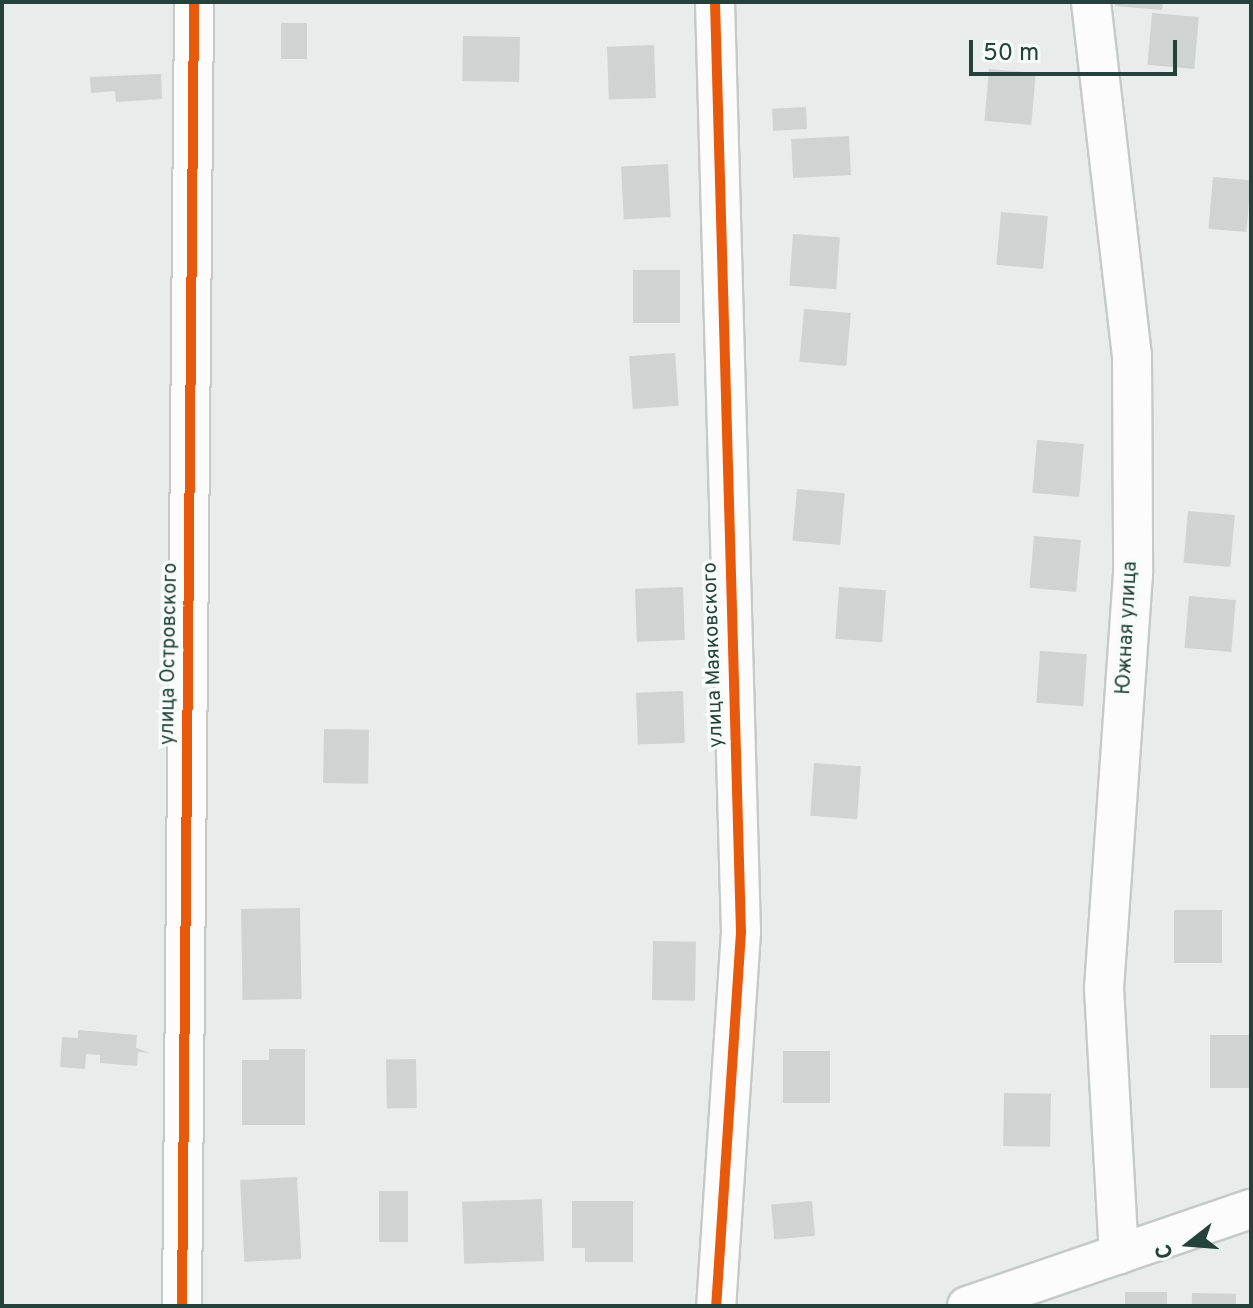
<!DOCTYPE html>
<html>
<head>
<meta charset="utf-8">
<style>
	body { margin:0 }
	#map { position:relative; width:1253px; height:1308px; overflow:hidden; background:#e8edeb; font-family:Overpass,sans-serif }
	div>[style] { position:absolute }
	.building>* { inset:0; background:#cfd4d2; transform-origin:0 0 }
	.roads { filter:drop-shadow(2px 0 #c5cac8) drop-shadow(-2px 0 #c5cac8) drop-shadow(0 2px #c5cac8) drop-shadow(0 -2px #c5cac8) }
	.minor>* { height:38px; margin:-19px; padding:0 19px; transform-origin:19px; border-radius:19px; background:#fcfcfc }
	.cycleway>* { height:10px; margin:-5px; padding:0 5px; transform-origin:5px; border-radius:5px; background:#e8590c }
	span { translate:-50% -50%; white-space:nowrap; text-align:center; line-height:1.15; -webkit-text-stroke:7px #f7fbf9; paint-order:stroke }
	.street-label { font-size:20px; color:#24423a }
	.frame { position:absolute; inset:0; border:4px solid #24423a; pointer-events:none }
	.north { position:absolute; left:1149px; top:1204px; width:80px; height:80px; -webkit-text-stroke:6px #f7fbf9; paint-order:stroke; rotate:253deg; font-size:22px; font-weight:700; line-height:32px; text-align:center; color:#24423a }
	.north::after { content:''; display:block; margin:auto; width:28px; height:36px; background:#24423a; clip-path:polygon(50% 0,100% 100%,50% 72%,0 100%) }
	.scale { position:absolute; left:969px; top:40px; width:208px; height:36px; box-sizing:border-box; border:4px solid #24423a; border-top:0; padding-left:10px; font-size:24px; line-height:28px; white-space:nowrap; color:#24423a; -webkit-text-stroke:6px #f7fbf9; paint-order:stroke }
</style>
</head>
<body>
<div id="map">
	<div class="building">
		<i style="clip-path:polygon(1115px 2px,1163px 2px,1162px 10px,1115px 6px)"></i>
		<i style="left:1152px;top:13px;width:47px;height:52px;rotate:5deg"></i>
		<i style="left:281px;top:23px;width:26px;height:36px"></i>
		<i style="left:463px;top:36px;width:57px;height:45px;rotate:1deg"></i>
		<i style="left:654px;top:45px;width:53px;height:47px;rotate:88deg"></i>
		<i style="left:989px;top:69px;width:47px;height:52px;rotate:5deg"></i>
		<i style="clip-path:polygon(161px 74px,162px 99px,116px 102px,115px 91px,91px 93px,90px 77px)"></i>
		<i style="left:806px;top:107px;width:22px;height:34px;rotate:87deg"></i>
		<i style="left:849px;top:136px;width:39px;height:58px;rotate:87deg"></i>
		<i style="left:668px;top:164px;width:53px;height:47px;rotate:87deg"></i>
		<i style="left:1213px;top:177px;width:38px;height:52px;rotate:5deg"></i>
		<i style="left:1001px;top:212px;width:47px;height:53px;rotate:5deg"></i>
		<i style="left:793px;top:234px;width:47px;height:52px;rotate:4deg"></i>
		<i style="left:633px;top:270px;width:47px;height:53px"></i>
		<i style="left:804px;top:309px;width:47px;height:53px;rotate:5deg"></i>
		<i style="left:675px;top:353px;width:53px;height:46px;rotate:86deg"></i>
		<i style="left:1037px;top:440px;width:47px;height:53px;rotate:5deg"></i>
		<i style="left:797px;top:489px;width:48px;height:52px;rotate:5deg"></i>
		<i style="left:1188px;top:511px;width:47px;height:52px;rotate:5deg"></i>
		<i style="left:1034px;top:536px;width:47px;height:52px;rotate:5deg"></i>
		<i style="left:683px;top:587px;width:53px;height:48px;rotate:88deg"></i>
		<i style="left:839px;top:587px;width:47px;height:52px;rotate:4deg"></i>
		<i style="left:1189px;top:596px;width:47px;height:52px;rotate:5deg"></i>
		<i style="left:1040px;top:651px;width:47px;height:52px;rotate:4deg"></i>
		<i style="left:683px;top:691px;width:52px;height:47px;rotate:88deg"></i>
		<i style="left:324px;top:729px;width:45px;height:54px;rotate:1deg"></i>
		<i style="left:814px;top:763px;width:47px;height:53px;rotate:4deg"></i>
		<i style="left:300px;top:908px;width:91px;height:59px;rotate:89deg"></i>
		<i style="left:1174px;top:910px;width:48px;height:53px"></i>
		<i style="left:653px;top:941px;width:43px;height:59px;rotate:1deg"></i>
		<i style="clip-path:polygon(78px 1030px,137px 1035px,136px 1048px,150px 1053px,138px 1052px,137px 1066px,100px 1063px,100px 1055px,86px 1054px,85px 1069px,60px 1067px,62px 1037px,78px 1038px)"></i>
		<i style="left:1251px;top:1035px;width:53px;height:41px;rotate:90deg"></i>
		<i style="clip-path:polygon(269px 1049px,305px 1049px,305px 1125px,242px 1125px,242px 1060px,269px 1060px)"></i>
		<i style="left:783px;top:1051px;width:47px;height:52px"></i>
		<i style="left:416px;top:1059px;width:49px;height:30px;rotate:89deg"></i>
		<i style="left:1004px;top:1093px;width:47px;height:53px;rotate:1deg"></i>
		<i style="left:297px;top:1177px;width:82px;height:57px;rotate:87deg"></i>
		<i style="left:408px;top:1191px;width:51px;height:29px;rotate:90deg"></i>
		<i style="left:542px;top:1199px;width:62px;height:80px;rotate:88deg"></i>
		<i style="clip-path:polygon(572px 1201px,633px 1201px,633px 1262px,585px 1262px,585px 1248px,572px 1248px)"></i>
		<i style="left:812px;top:1201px;width:35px;height:41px;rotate:85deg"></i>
		<i style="left:1125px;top:1292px;width:42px;height:14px"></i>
		<i style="left:1192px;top:1293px;width:44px;height:13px;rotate:1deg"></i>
	</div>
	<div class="roads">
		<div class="minor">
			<i style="left:715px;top:2px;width:930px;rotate:88.4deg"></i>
			<i style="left:741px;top:932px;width:375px;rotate:93.8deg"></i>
			<i style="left:1091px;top:2px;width:355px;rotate:83.4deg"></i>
			<i style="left:1132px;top:355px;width:219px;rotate:89.7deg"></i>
			<i style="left:1133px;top:574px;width:415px;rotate:94deg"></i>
			<i style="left:1104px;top:988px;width:267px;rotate:86.8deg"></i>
			<i style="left:182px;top:1306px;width:1304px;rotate:-89.47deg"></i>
			<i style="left:967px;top:1306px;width:300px;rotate:-18.9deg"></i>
		</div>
	</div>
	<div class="cycleway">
		<i style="left:715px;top:2px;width:930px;rotate:88.4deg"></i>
		<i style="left:741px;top:932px;width:375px;rotate:93.8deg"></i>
		<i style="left:182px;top:1306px;width:1304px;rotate:-89.47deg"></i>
	</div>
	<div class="street-label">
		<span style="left:1128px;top:628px;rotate:-87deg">Южная улица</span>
		<span style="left:170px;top:654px;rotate:-89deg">улица Островского</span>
		<span style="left:714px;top:655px;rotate:-92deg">улица Маяковского</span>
	</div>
	<div class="frame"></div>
	<div class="north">С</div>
	<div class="scale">50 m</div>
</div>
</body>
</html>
